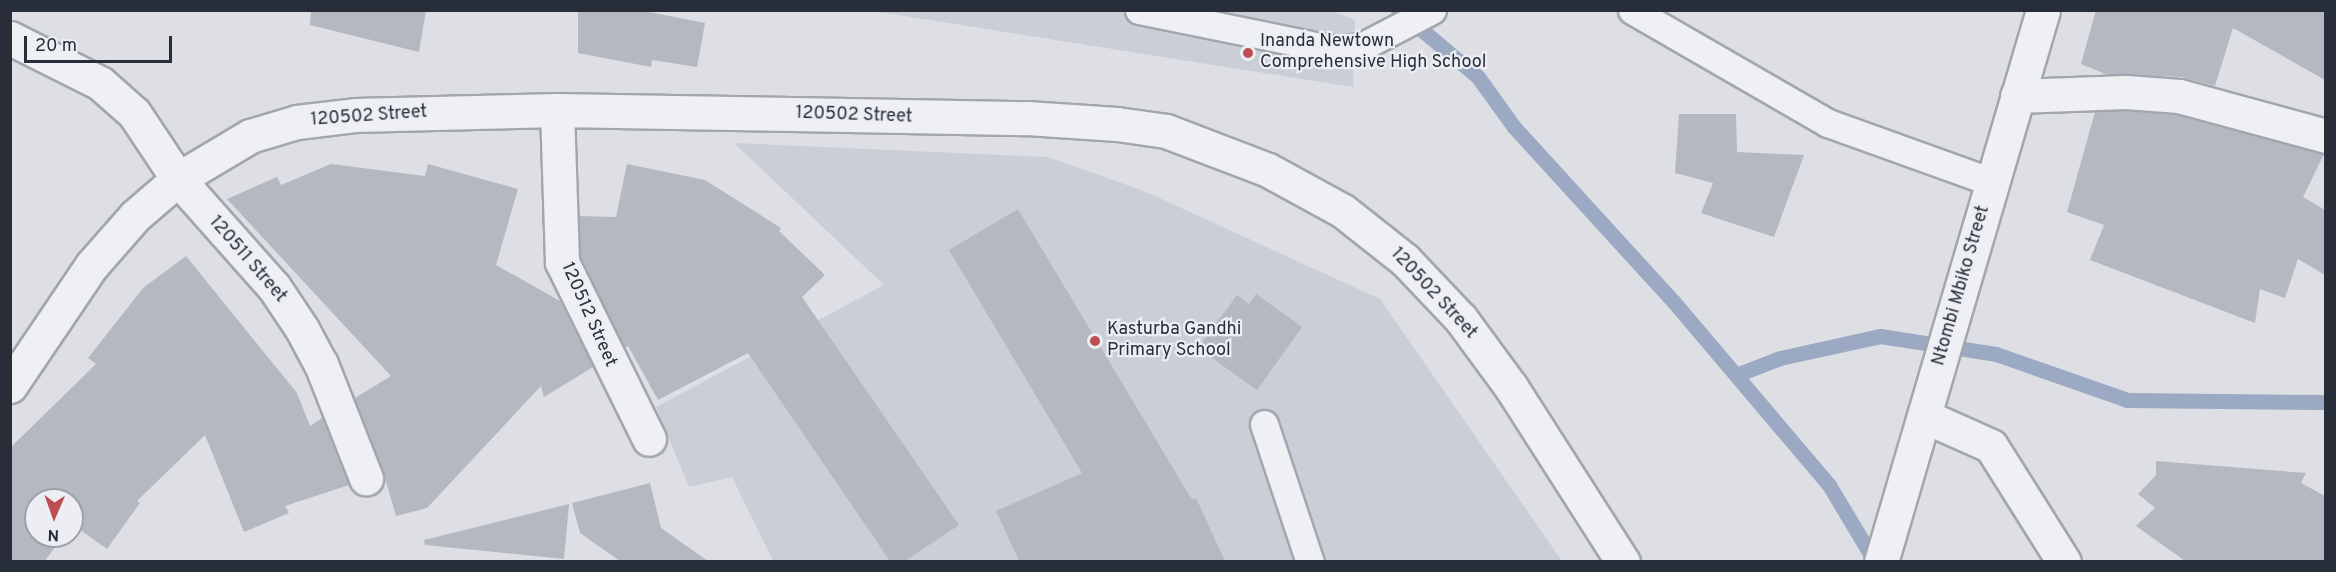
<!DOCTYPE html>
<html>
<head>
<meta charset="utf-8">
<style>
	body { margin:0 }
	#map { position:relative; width:2336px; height:572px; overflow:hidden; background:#dddfe5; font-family:Overpass,sans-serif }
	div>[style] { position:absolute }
	.built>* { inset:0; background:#cbced6 }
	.stream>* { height:15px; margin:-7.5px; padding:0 7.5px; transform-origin:7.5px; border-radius:7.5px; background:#9baac2 }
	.building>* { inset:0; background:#b5b8c1 }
	.roads { filter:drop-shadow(2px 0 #a3a6ae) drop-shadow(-2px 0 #a3a6ae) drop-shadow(0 2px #a3a6ae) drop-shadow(0 -2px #a3a6ae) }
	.service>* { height:27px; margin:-13.5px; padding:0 13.5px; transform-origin:13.5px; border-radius:13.5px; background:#eff0f4 }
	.minor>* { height:33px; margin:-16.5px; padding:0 16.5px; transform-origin:16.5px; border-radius:16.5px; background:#eff0f4 }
	.dots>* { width:16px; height:16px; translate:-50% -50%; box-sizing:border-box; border:3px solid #eceef3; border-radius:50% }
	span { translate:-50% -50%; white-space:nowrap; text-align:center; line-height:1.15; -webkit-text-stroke:4.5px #eceef3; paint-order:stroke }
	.poi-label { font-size:18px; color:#282d3a }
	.left { translate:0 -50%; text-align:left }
	.street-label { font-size:18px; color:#282d3a }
	.frame { position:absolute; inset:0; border:12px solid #282d3a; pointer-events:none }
	.north { position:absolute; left:24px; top:488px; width:60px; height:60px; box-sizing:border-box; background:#eceef3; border:2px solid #9ea1a9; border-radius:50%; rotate:182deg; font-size:16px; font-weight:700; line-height:24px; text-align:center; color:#282d3a }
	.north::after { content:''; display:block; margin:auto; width:21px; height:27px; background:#bf4d54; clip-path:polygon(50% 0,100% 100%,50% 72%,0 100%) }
	.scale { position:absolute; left:24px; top:36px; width:148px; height:27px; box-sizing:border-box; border:3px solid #282d3a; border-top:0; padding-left:8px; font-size:18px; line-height:21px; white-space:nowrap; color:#282d3a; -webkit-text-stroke:4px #eceef3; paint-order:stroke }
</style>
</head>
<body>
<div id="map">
	<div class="built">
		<i style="clip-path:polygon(873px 11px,1332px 11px,1355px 20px,1353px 87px)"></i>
		<i style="clip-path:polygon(734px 143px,1048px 157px,1144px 191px,1380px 299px,1562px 561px,773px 561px,732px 477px,689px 487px,656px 407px,884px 285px)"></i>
	</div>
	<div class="stream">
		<i style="left:1398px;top:10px;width:104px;rotate:39.9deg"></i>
		<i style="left:1478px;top:77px;width:62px;rotate:54.2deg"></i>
		<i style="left:1514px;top:127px;width:236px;rotate:47.6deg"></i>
		<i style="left:1673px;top:301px;width:241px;rotate:49.7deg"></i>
		<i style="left:1829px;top:485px;width:90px;rotate:59.1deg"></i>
		<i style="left:1736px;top:375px;width:47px;rotate:-21.1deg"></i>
		<i style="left:1780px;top:358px;width:102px;rotate:-12.4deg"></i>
		<i style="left:1880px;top:336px;width:117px;rotate:8.8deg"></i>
		<i style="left:1996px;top:354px;width:139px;rotate:19.3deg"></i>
		<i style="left:2127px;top:400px;width:199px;rotate:0.6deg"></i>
	</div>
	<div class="building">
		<i style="clip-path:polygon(311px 10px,426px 10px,419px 52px,310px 25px)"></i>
		<i style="clip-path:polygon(578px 10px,639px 10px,705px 23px,697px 67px,652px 60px,651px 67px,578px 53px)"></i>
		<i style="clip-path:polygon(2096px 10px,2325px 10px,2325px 80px,2233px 28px,2215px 86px,2181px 77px,2105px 74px,2081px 64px)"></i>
		<i style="clip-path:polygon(2126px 111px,2176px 115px,2324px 154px,2303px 197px,2325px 210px,2325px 275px,2298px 259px,2285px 298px,2260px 289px,2255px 323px,2090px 260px,2104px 225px,2067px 212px,2095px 112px)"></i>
		<i style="clip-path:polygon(1679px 114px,1736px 114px,1737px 152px,1804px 155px,1774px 237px,1701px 213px,1713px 183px,1675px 173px)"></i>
		<i style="clip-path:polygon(331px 164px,425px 176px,428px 164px,518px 189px,496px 265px,560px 301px,593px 367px,544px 397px,541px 386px,427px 508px,396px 516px,383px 471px,355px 398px,391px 376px,227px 199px,277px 177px,281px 185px)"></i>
		<i style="clip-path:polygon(627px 164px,705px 180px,781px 228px,779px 231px,825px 275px,802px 297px,959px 525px,905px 561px,890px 561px,748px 353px,658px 400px,628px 346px,625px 348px,581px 257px,579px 216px,616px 217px)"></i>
		<i style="clip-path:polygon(1018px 209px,1192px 500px,1196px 498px,1225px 561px,1019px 561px,996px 511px,1082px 473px,949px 250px)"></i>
		<i style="clip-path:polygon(186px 256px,297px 393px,310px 426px,322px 418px,349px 485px,285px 506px,289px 513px,244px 532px,205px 435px,137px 501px,140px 503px,107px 549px,72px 524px,72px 500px,36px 500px,36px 536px,63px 536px,45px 561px,10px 561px,10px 448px,96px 364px,88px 358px,143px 288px)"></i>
		<i style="clip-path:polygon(1256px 294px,1302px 327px,1257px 390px,1198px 348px,1237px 295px,1249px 304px)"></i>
		<i style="clip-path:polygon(2156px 461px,2306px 473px,2301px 483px,2325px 496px,2325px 561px,2185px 561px,2136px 526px,2155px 508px,2138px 494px,2156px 475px)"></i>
		<i style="clip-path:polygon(650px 483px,661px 528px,708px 561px,620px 561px,580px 533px,572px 503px)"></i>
		<i style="clip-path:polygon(569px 504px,564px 559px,425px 545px,424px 540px)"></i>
	</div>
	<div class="roads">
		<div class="service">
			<i style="left:1139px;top:10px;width:200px;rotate:11.5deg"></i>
			<i style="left:1335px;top:50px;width:26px;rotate:-7deg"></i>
			<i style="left:1361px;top:47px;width:80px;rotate:-27.5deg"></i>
			<i style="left:1632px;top:10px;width:226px;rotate:30deg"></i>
			<i style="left:1828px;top:123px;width:174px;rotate:19.8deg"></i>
			<i style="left:1264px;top:424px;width:145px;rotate:71.6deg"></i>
		</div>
		<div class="minor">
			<i style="left:10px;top:38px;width:101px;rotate:26.6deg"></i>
			<i style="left:100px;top:83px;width:45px;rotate:41.4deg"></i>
			<i style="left:134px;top:113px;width:79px;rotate:56.3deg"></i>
			<i style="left:178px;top:179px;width:144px;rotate:48.4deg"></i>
			<i style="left:274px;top:287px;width:50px;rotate:56.3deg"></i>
			<i style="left:302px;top:329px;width:40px;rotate:62deg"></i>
			<i style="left:321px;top:364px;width:123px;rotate:68.5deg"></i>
			<i style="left:2017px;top:96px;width:109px;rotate:-2.1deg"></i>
			<i style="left:2126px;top:92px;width:53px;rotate:4.3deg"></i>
			<i style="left:2179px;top:96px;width:152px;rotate:15.2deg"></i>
			<i style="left:557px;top:110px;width:152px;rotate:88.1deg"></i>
			<i style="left:562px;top:262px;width:197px;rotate:63.8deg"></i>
			<i style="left:10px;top:386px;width:146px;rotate:-55.9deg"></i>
			<i style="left:92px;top:265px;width:65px;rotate:-48.7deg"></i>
			<i style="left:135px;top:216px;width:57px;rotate:-40.7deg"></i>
			<i style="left:178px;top:179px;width:84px;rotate:-30.8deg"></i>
			<i style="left:250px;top:136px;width:49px;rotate:-16.6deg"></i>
			<i style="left:297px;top:122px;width:58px;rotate:-6.9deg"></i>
			<i style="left:355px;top:115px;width:202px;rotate:-1.4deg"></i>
			<i style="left:557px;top:110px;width:470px;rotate:1deg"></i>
			<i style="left:1027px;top:118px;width:90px;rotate:3.8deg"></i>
			<i style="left:1117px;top:124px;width:49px;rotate:8.1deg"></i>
			<i style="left:1166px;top:131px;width:109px;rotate:20.9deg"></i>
			<i style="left:1268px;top:170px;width:85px;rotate:28.7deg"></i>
			<i style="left:1343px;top:211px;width:79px;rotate:38.3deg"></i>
			<i style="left:1405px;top:260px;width:81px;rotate:46.5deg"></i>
			<i style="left:1461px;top:319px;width:84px;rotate:53.7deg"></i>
			<i style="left:1511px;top:387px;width:208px;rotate:57.4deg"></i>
			<i style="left:1924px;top:416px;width:73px;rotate:24.1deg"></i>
			<i style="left:1991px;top:446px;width:137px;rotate:57.8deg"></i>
			<i style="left:1881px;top:562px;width:575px;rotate:-73.64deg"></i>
		</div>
	</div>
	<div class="dots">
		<i style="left:1248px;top:53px;background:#bf4d54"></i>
		<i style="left:1095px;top:341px;background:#bf4d54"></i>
	</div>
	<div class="poi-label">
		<span class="left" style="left:1260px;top:53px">Inanda Newtown<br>Comprehensive High School</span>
		<span class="left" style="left:1107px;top:341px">Kasturba Gandhi<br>Primary School</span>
	</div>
	<div class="street-label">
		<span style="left:854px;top:116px;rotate:2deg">120502 Street</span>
		<span style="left:369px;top:117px;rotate:-4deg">120502 Street</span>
		<span style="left:247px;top:260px;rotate:49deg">120511 Street</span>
		<span style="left:1962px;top:286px;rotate:-74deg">Ntombi Mbiko Street</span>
		<span style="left:1433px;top:294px;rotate:47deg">120502 Street</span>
		<span style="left:588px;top:315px;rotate:66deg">120512 Street</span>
	</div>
	<div class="frame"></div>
	<div class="north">N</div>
	<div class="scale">20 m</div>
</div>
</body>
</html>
